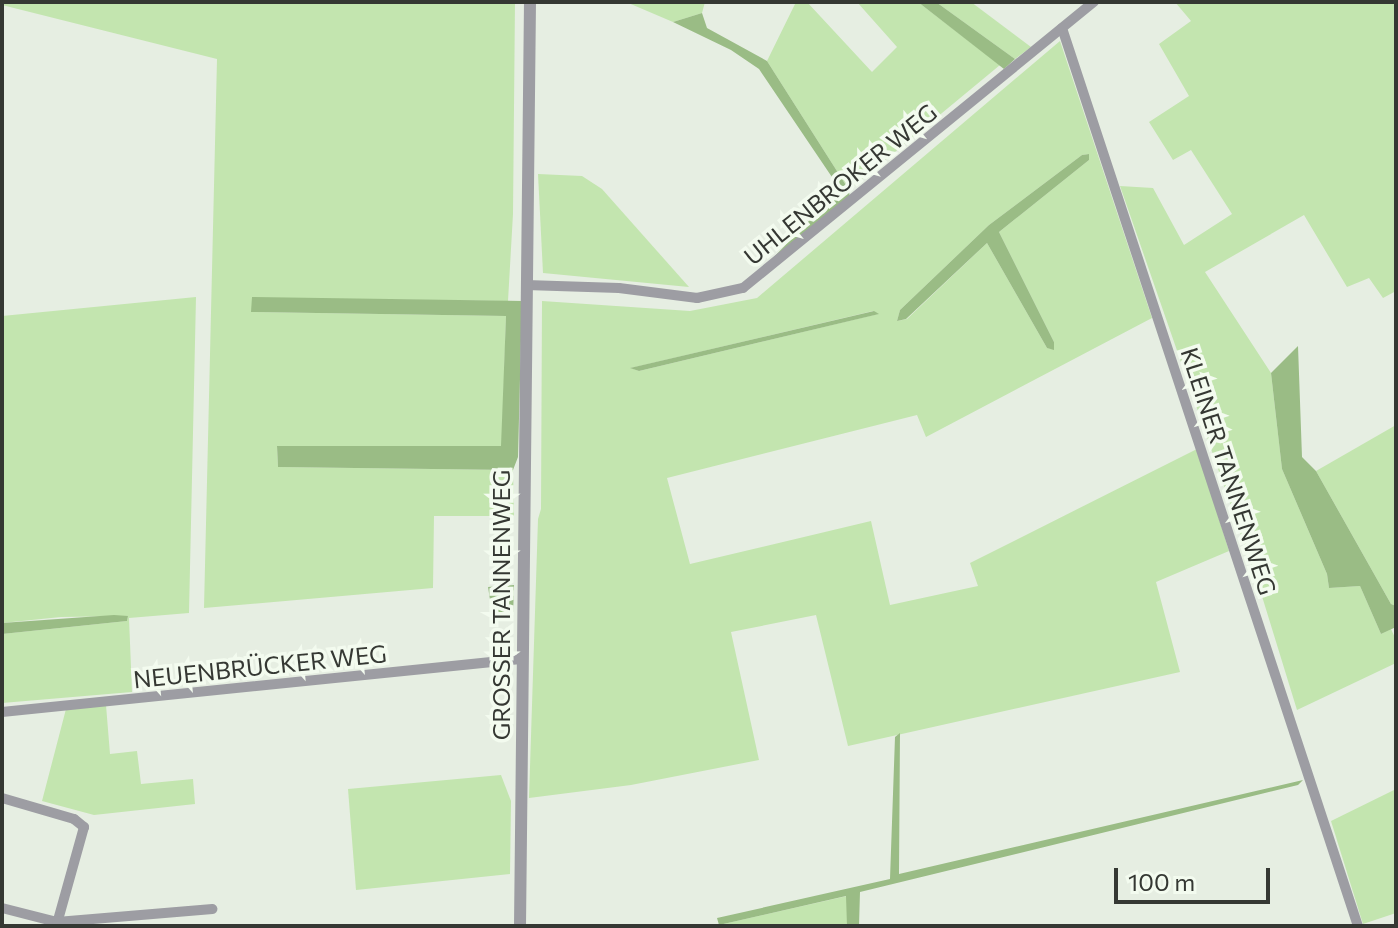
<!DOCTYPE html>
<html>
<head>
<meta charset="utf-8">
<style>
	body { margin:0 }
	#map { position:relative; width:1398px; height:928px; overflow:hidden; background:#e6eee2; font-family:Commissioner,sans-serif }
	div>[style] { position:absolute }
	.green>* { inset:0; background:#c3e5af }
	.forest>* { inset:0; background:#9abc85 }
	.minor>* { height:10px; margin:-5px; padding:0 5px; transform-origin:5px; border-radius:5px; background:#9d9da3 }
	.tertiary>* { height:12px; margin:-6px; padding:0 6px; transform-origin:6px; border-radius:6px; background:#9d9da3 }
	span { translate:-50% -50%; white-space:nowrap; text-align:center; line-height:1.15; -webkit-text-stroke:7px #f3fbef; paint-order:stroke }
	.street-label { font-size:24px; color:#353833 }
	.frame { position:absolute; inset:0; border:4px solid #353833; pointer-events:none }
	.scale { position:absolute; left:1114px; top:868px; width:156px; height:36px; box-sizing:border-box; border:4px solid #353833; border-top:0; padding-left:10px; font-size:24px; line-height:28px; white-space:nowrap; color:#353833; -webkit-text-stroke:6px #f3fbef; paint-order:stroke }
</style>
</head>
<body>
<div id="map">
	<div class="green">
		<i style="clip-path:polygon(2px 2px,515px 2px,513px 214px,508px 301px,252px 298px,252px 312px,506px 316px,502px 446px,277px 447px,278px 467px,513px 470px,514px 516px,434px 516px,433px 588px,204px 608px,217px 59px,2px 5px)"></i>
		<i style="clip-path:polygon(626px 2px,705px 2px,702px 13px,673px 22px)"></i>
		<i style="clip-path:polygon(796px 2px,807px 2px,872px 72px,897px 47px,857px 2px,918px 2px,1000px 65px,849px 190px,767px 61px)"></i>
		<i style="clip-path:polygon(936px 2px,971px 2px,1031px 47px,1015px 59px)"></i>
		<i style="clip-path:polygon(1175px 2px,1396px 2px,1396px 291px,1383px 298px,1369px 278px,1347px 287px,1304px 215px,1205px 272px,1271px 373px,1282px 469px,1327px 574px,1329px 588px,1360px 586px,1381px 634px,1391px 629px,1396px 640px,1396px 663px,1297px 710px,1261px 593px,1120px 186px,1153px 188px,1184px 245px,1232px 214px,1191px 150px,1173px 160px,1149px 122px,1189px 96px,1159px 44px,1191px 21px)"></i>
		<i style="clip-path:polygon(evenodd,1060px 41px,1152px 318px,926px 437px,917px 415px,667px 478px,690px 564px,871px 521px,890px 605px,978px 586px,970px 563px,1197px 449px,1229px 551px,1156px 582px,1180px 672px,848px 746px,816px 615px,731px 632px,759px 760px,631px 785px,529px 798px,538px 519px,541px 509px,542px 301px,690px 311px,757px 298px,1060px 41px,1089px 154px,1089px 160px,999px 232px,1054px 342px,1054px 349px,1047px 348px,987px 243px,907px 319px,897px 321px,900px 310px,989px 225px,1082px 155px,1089px 154px,1060px 41px,873px 311px,878px 314px,639px 371px,631px 368px,873px 311px)"></i>
		<i style="clip-path:polygon(538px 174px,582px 176px,602px 189px,689px 287px,543px 273px)"></i>
		<i style="clip-path:polygon(196px 297px,189px 613px,129px 618px,132px 692px,2px 703px,2px 634px,127px 621px,128px 616px,61px 617px,2px 623px,2px 316px)"></i>
		<i style="clip-path:polygon(1396px 425px,1396px 606px,1391px 604px,1316px 471px)"></i>
		<i style="clip-path:polygon(106px 705px,110px 754px,137px 751px,141px 784px,193px 779px,195px 804px,94px 815px,42px 801px,66px 709px)"></i>
		<i style="clip-path:polygon(501px 775px,511px 801px,510px 874px,356px 890px,348px 789px)"></i>
		<i style="clip-path:polygon(1396px 789px,1396px 913px,1363px 924px,1331px 821px)"></i>
		<i style="clip-path:polygon(847px 896px,847px 926px,720px 926px,719px 925px)"></i>
	</div>
	<div class="forest">
		<i style="clip-path:polygon(918px 2px,936px 2px,1015px 59px,1004px 69px)"></i>
		<i style="clip-path:polygon(702px 13px,707px 28px,767px 61px,849px 190px,850px 201px,771px 260px,840px 189px,759px 69px,731px 50px,673px 22px)"></i>
		<i style="clip-path:polygon(1089px 154px,1089px 160px,999px 232px,1054px 342px,1054px 350px,1047px 348px,987px 243px,906px 319px,897px 321px,900px 310px,989px 225px,1082px 155px)"></i>
		<i style="clip-path:polygon(252px 297px,522px 301px,518px 457px,513px 470px,278px 467px,277px 446px,501px 446px,506px 316px,251px 312px)"></i>
		<i style="clip-path:polygon(874px 311px,879px 314px,639px 371px,630px 368px)"></i>
		<i style="clip-path:polygon(1298px 346px,1302px 457px,1316px 471px,1391px 604px,1396px 606px,1396px 627px,1381px 634px,1360px 586px,1329px 588px,1327px 574px,1282px 469px,1271px 373px)"></i>
		<i style="clip-path:polygon(514px 585px,513px 618px,493px 619px,488px 587px)"></i>
		<i style="clip-path:polygon(114px 615px,128px 616px,127px 621px,2px 634px,2px 623px)"></i>
		<i style="clip-path:polygon(900px 733px,899px 874px,1303px 780px,1298px 785px,860px 892px,859px 926px,847px 926px,846px 896px,719px 925px,717px 918px,890px 879px,895px 737px)"></i>
	</div>
	<div class="minor">
		<i style="left:1062px;top:28px;width:946px;rotate:71.76deg"></i>
		<i style="left:526px;top:285px;width:93px;rotate:1.8deg"></i>
		<i style="left:619px;top:288px;width:79px;rotate:7.3deg"></i>
		<i style="left:697px;top:298px;width:47px;rotate:-12.3deg"></i>
		<i style="left:743px;top:288px;width:453px;rotate:-39.2deg"></i>
		<i style="left:2px;top:712px;width:522px;rotate:-5.83deg"></i>
		<i style="left:2px;top:798px;width:75px;rotate:16.3deg"></i>
		<i style="left:74px;top:819px;width:13px;rotate:39deg"></i>
		<i style="left:84px;top:827px;width:101px;rotate:105.6deg"></i>
		<i style="left:2px;top:908px;width:57px;rotate:14.3deg"></i>
		<i style="left:57px;top:922px;width:156px;rotate:-4.8deg"></i>
	</div>
	<div class="tertiary">
		<i style="left:520px;top:926px;width:924px;rotate:-89.38deg"></i>
	</div>
	<div class="street-label">
		<span style="left:840px;top:184px;rotate:-39deg">UHLENBROKER WEG</span>
		<span style="left:1229px;top:471px;rotate:72deg">KLEINER TANNENWEG</span>
		<span style="left:501px;top:605px;rotate:-90deg">GROSSER TANNENWEG</span>
		<span style="left:260px;top:666px;rotate:-6deg">NEUENBRÜCKER WEG</span>
	</div>
	<div class="frame"></div>
	<div class="scale">100 m</div>
</div>
</body>
</html>
